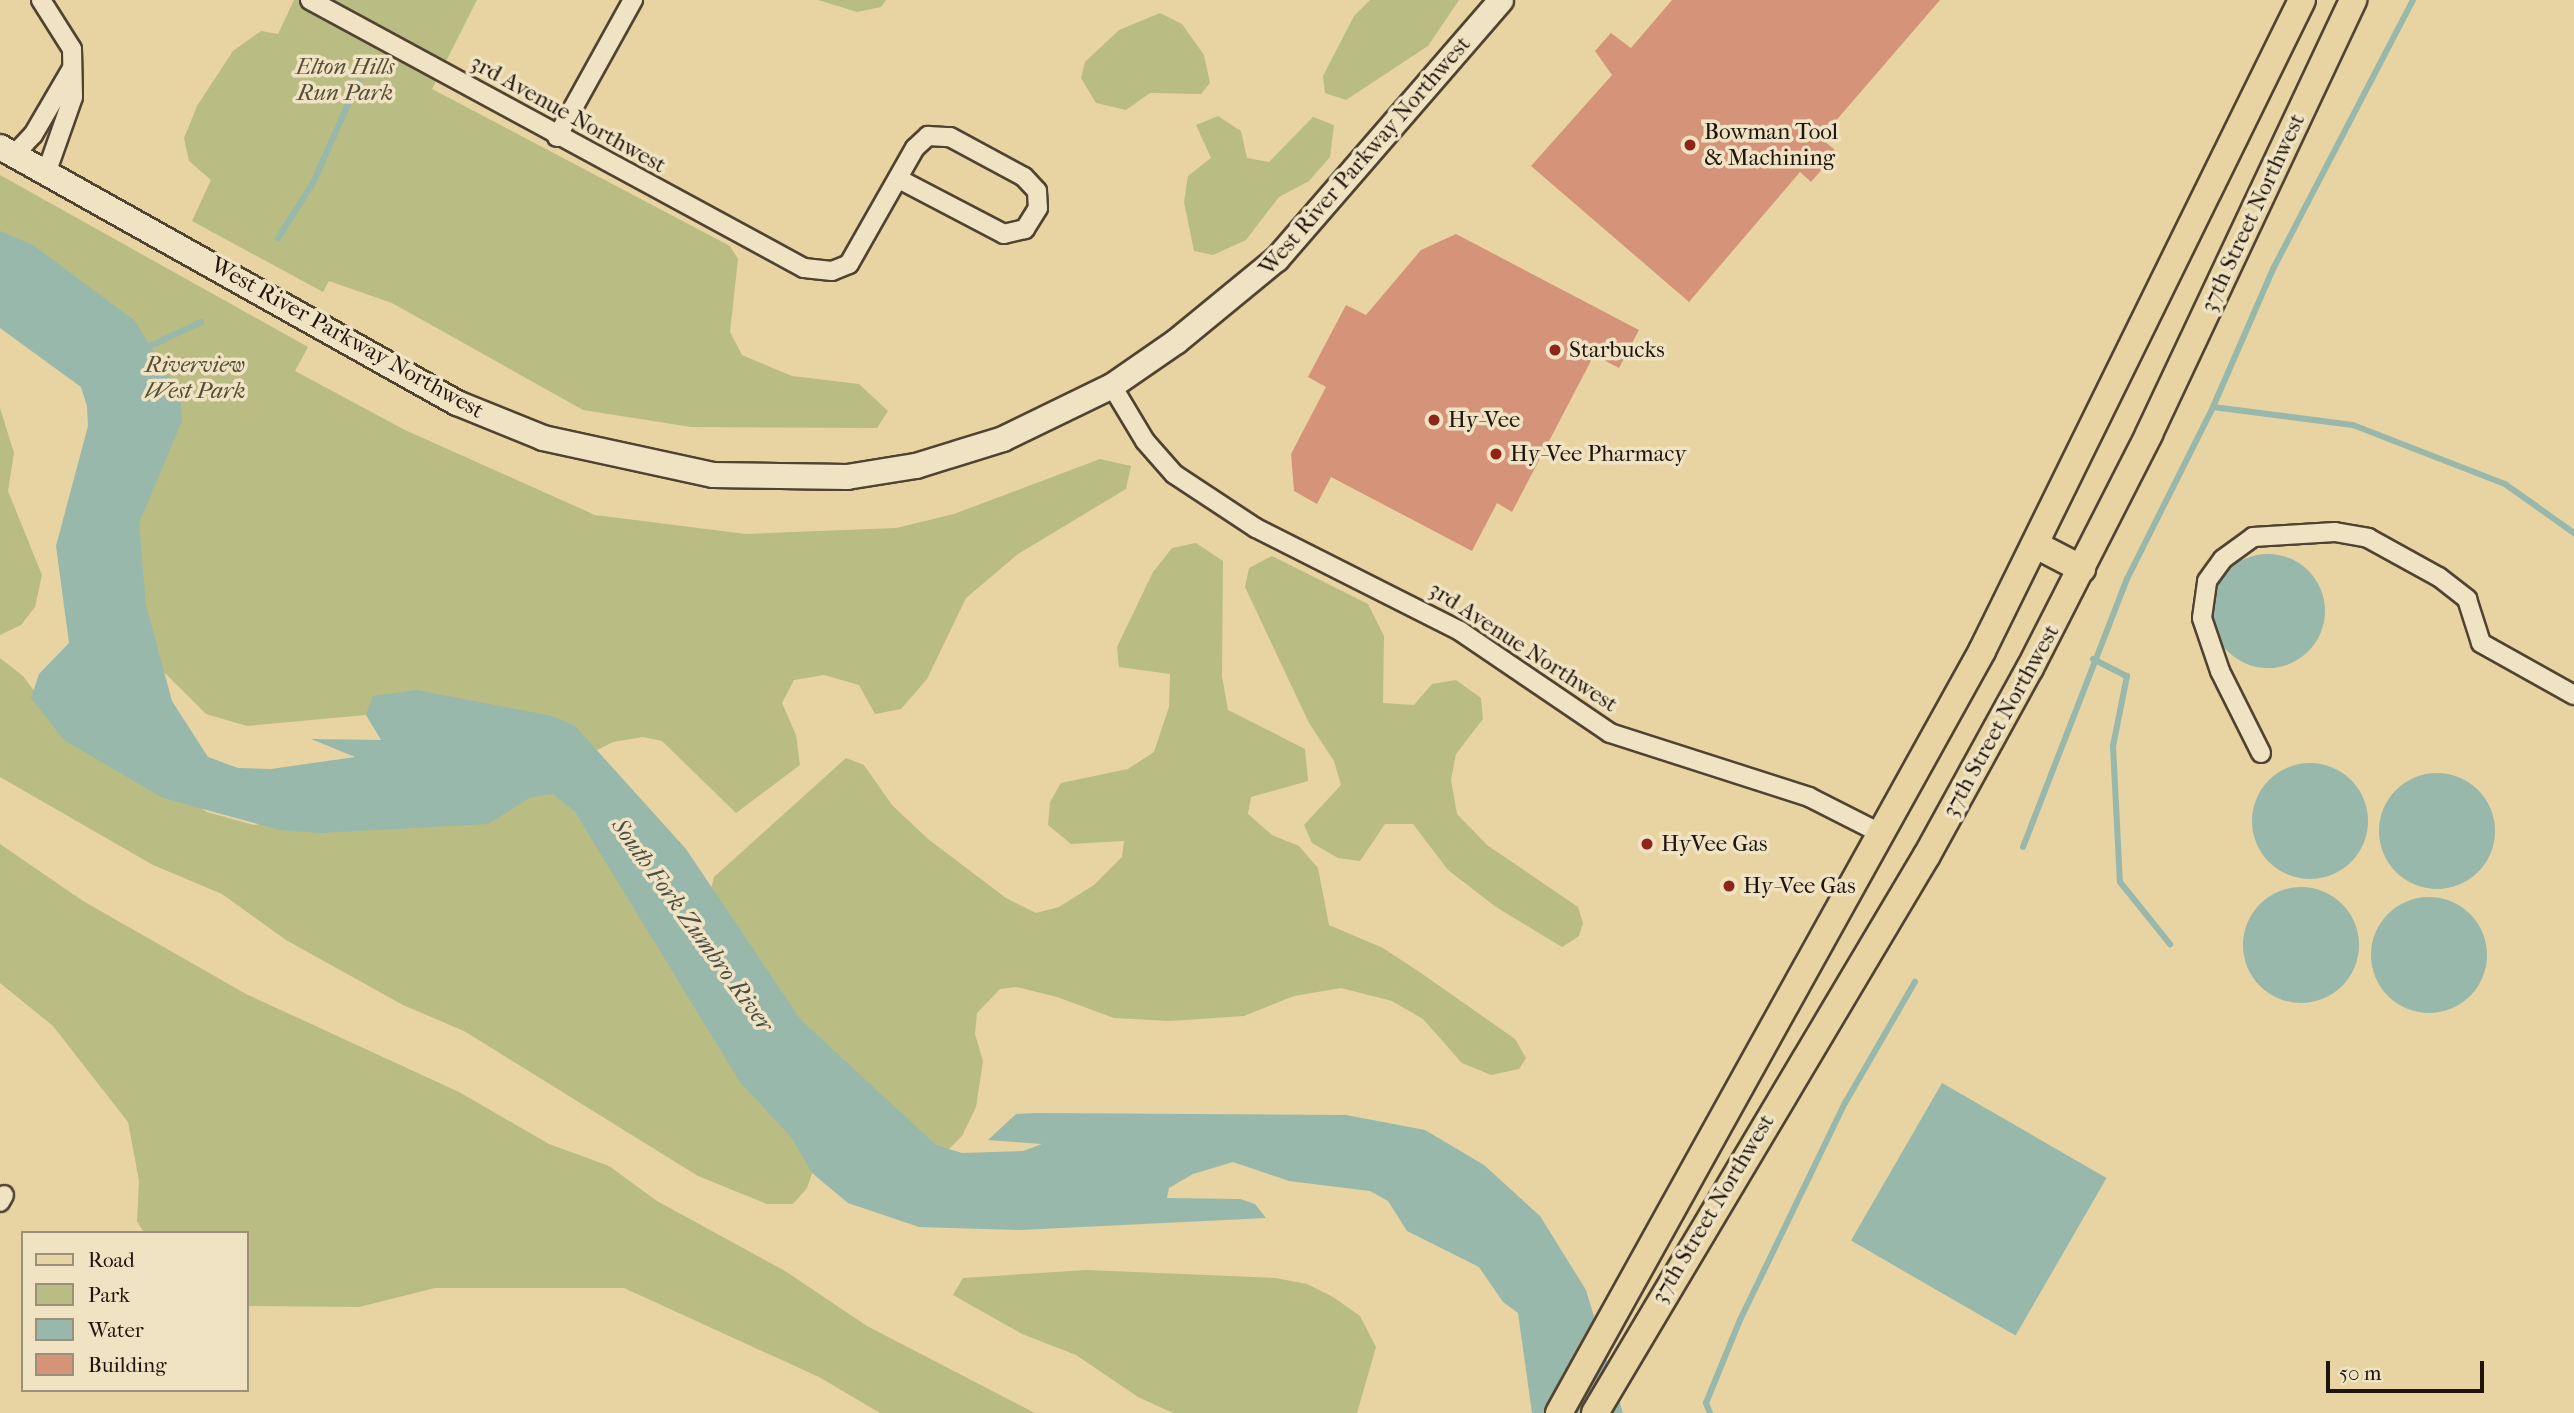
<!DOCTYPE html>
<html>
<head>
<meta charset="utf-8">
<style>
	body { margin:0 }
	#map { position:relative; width:2574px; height:1413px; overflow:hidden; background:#e7d4a2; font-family:"IM FELL French Canon",serif }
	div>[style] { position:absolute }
	.green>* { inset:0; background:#b9bc83 }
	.water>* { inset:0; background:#97b8aa; transform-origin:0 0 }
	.round { border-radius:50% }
	.stream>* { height:6px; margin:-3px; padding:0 3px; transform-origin:3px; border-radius:3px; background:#97b8aa }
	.building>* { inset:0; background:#d5947a }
	.roads { filter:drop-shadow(2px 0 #514332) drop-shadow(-2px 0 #514332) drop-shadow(0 2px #514332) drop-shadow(0 -2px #514332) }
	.street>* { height:18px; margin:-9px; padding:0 9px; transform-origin:9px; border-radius:9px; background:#efe3c3 }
	.secondary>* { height:24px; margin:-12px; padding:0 12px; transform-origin:12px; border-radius:12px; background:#efe3c3 }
	.primary>* { height:26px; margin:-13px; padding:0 13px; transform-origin:13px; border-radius:13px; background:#e7d4a2 }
	.dots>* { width:19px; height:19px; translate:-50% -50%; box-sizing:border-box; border:4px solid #efe3c3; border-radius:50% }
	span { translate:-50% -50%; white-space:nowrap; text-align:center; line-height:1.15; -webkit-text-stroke:7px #efe3c3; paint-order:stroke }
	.park-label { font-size:23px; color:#554e36; font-style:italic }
	.street-label { font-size:23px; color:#1f130d }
	.poi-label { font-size:23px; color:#1f130d }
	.left { translate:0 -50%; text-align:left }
	.water-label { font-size:24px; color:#494d44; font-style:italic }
	.legend { position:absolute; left:21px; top:1231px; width:228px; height:161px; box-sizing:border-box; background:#efe3c3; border:2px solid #9c907a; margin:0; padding:9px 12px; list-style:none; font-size:21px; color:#1f130d }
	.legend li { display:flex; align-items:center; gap:14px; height:35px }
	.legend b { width:35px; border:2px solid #9c907a }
	.scale { position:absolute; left:2326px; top:1361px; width:158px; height:32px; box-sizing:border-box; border:4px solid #1f130d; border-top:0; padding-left:9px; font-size:21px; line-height:24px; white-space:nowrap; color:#1f130d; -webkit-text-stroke:5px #efe3c3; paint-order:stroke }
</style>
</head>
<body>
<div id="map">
	<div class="green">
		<i style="clip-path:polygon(294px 0,477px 0,432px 89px,730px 246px,738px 259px,730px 332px,742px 355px,792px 376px,859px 384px,888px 411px,877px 428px,691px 427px,583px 410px,392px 303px,329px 281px,323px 292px,192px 221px,211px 180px,189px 161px,184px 138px,197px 106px,233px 51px,261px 31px,278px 34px)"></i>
		<i style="clip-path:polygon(818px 0,886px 0,881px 7px,857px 12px)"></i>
		<i style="clip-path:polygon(1370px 0,1459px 0,1428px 46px,1346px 100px,1325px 93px,1323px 76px,1354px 16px)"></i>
		<i style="clip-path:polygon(1160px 13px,1182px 24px,1204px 55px,1210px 83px,1201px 94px,1150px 93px,1126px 110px,1096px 103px,1081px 78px,1085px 62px,1119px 30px)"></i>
		<i style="clip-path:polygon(1218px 116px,1241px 131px,1247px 158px,1269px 162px,1313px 117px,1334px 125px,1330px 157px,1309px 181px,1279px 197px,1246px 240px,1213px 255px,1194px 251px,1184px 202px,1188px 176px,1211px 158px,1196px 125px)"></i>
		<i style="clip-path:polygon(0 175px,308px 347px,295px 371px,405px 430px,595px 515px,746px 534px,896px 528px,954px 514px,1100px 459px,1131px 466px,1126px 489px,1018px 554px,966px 598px,927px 679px,901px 709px,875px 714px,859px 685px,824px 675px,794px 680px,782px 703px,796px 735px,800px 765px,736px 813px,662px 741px,643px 737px,613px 742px,591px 753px,383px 704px,366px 715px,247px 726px,206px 714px,154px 662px,121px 431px,0 283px)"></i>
		<i style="clip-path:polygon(0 408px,14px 453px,8px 491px,42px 575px,35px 607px,21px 625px,0 635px)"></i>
		<i style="clip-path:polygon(1196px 543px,1223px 561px,1222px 676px,1228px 710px,1305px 749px,1308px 781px,1251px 797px,1248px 814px,1272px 835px,1299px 846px,1318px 868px,1329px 925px,1383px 948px,1421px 973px,1515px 1039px,1526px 1058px,1519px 1069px,1491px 1075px,1462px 1063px,1423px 1019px,1392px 1001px,1341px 988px,1294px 996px,1244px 1016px,1170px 1021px,1114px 1018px,1057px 997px,1017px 987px,1000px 989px,977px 1013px,975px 1034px,983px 1061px,976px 1107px,962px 1136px,923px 1175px,706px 908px,714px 877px,846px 758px,864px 765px,892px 805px,928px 839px,1006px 898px,1036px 913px,1059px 907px,1094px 885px,1122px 857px,1124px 841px,1071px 844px,1048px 825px,1050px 802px,1061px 783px,1128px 769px,1154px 752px,1169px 707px,1170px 674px,1119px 667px,1117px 647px,1153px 572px,1172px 548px)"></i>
		<i style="clip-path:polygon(1272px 556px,1368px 604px,1384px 636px,1383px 703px,1414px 705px,1432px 684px,1456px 680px,1481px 698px,1483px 719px,1456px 754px,1451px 780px,1457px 814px,1487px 845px,1578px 907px,1583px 923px,1579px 936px,1562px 947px,1496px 907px,1448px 870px,1413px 824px,1385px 824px,1360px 861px,1338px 858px,1312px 843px,1304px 825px,1341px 785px,1334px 761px,1309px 723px,1245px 587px,1249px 568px)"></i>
		<i style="clip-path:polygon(0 658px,23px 676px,44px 704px,207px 812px,254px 825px,528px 786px,553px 793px,575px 812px,802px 1134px,812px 1173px,807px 1188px,793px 1204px,767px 1204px,698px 1176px,464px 1031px,403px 1005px,286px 940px,222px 894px,153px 865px,0 777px)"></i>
		<i style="clip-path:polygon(0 844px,83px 901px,246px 994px,459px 1092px,549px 1144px,609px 1166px,657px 1201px,785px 1271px,867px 1326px,1035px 1413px,880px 1413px,819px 1377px,624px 1288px,435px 1288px,359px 1307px,247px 1306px,247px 1233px,144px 1233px,137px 1221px,139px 1181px,128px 1122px,53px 1026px,0 983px)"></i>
		<i style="clip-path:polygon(1086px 1270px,1275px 1278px,1307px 1284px,1333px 1297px,1360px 1316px,1376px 1347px,1357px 1413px,1173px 1413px,1138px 1397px,1076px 1355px,1022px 1334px,953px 1295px,963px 1278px)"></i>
	</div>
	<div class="water">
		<i style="clip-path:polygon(0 231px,33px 245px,135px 321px,180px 394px,182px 421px,139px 523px,146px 605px,172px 701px,208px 757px,238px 768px,271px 769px,355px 757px,311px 739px,381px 740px,366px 715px,373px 696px,416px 690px,552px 716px,575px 726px,686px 849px,800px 1019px,936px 1145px,962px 1153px,1023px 1151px,1042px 1144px,988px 1140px,1016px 1114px,1035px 1113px,1346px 1115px,1425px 1130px,1484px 1165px,1540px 1216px,1586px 1290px,1623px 1413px,1532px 1413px,1518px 1313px,1503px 1302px,1479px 1267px,1407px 1231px,1388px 1201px,1370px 1191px,1289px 1181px,1233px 1162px,1193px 1174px,1169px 1188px,1167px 1198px,1240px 1199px,1255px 1204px,1266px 1218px,1021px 1230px,919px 1227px,848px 1203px,812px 1173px,791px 1137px,740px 1082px,575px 812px,553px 794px,531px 797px,488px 824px,320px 833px,280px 830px,163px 798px,64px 740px,31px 698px,39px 674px,69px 643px,56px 546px,88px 426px,87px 406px,81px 387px,0 328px)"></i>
		<i class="round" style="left:2211px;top:554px;width:114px;height:114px"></i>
		<i class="round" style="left:2252px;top:763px;width:116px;height:116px"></i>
		<i class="round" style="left:2379px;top:773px;width:116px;height:116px"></i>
		<i class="round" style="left:2243px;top:887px;width:116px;height:116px"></i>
		<i class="round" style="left:2371px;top:897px;width:116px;height:116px"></i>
		<i style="left:1942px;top:1083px;width:190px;height:182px;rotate:30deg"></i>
	</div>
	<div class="stream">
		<i style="left:278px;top:238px;width:65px;rotate:-57.5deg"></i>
		<i style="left:313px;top:183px;width:111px;rotate:-66deg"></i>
		<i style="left:146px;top:348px;width:61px;rotate:-25.3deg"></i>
		<i style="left:2213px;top:407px;width:141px;rotate:7.3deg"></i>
		<i style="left:2353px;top:425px;width:163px;rotate:21.2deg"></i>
		<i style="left:2505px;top:484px;width:85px;rotate:35.4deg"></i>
		<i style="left:2093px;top:659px;width:38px;rotate:27deg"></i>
		<i style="left:2127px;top:676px;width:71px;rotate:101.3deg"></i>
		<i style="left:2113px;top:746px;width:136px;rotate:87.1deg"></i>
		<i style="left:2120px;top:882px;width:80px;rotate:51.1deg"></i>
		<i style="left:2023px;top:847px;width:287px;rotate:-68.8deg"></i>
		<i style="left:2127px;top:579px;width:192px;rotate:-63.4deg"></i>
		<i style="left:2213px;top:407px;width:150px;rotate:-66.5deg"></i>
		<i style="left:2273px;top:269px;width:303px;rotate:-62.5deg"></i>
		<i style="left:1710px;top:1413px;width:11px;rotate:-112deg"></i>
		<i style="left:1706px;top:1403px;width:90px;rotate:-67.7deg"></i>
		<i style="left:1740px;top:1320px;width:241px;rotate:-64.2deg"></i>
		<i style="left:1845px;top:1103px;width:140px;rotate:-60deg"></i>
	</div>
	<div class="building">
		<i style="clip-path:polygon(1672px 0,1940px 0,1821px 138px,1837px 152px,1811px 182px,1800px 172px,1689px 302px,1531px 166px,1612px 75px,1595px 51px,1611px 33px,1631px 48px)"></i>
		<i style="clip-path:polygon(1456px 234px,1639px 330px,1619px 368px,1594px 355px,1512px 512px,1497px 503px,1472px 551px,1331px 477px,1317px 504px,1294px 491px,1291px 454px,1326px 387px,1308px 377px,1346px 305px,1366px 315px,1421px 250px)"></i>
	</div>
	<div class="roads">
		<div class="street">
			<i style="left:41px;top:0;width:58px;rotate:57.7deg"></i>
			<i style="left:72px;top:49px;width:48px;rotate:88.8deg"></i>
			<i style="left:73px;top:97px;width:78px;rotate:109.4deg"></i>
			<i style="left:310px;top:0;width:562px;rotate:28.48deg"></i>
			<i style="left:804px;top:268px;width:28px;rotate:6deg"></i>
			<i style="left:832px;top:271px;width:18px;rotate:-22deg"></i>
			<i style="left:849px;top:264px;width:133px;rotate:-60.4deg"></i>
			<i style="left:915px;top:148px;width:18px;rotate:-43deg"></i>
			<i style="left:928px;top:136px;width:22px;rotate:3deg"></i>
			<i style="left:950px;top:137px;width:84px;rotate:28.4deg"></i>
			<i style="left:1024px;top:177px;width:19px;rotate:47deg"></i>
			<i style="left:1037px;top:191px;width:17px;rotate:87deg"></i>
			<i style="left:1038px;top:208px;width:25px;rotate:122deg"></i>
			<i style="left:1025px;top:229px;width:22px;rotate:167deg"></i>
			<i style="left:1004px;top:234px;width:119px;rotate:-152.4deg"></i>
			<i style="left:557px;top:137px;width:157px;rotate:-61deg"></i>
			<i style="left:15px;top:154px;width:26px;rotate:-47deg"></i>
			<i style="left:33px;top:135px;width:75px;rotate:-59.7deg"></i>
			<i style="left:1112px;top:386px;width:64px;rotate:59deg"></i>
			<i style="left:1145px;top:441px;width:44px;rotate:48.7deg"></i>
			<i style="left:1174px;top:474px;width:98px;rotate:33.4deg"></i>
			<i style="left:1256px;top:528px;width:229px;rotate:26.8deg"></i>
			<i style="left:1460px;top:631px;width:181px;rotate:34.2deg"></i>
			<i style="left:1610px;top:733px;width:209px;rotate:17.8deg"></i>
			<i style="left:1809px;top:797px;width:84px;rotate:26.9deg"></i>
			<i style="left:2261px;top:753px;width:92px;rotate:-116.6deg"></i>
			<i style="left:2220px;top:671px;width:56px;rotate:-108.8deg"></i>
			<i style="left:2202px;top:618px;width:37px;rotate:-82deg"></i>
			<i style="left:2207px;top:581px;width:27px;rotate:-54deg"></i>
			<i style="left:2223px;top:559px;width:37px;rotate:-36deg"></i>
			<i style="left:2253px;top:537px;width:82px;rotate:-3.5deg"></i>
			<i style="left:2335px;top:532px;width:34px;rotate:10deg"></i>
			<i style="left:2368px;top:538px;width:81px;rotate:28.8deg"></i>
			<i style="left:2439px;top:577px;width:36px;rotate:38deg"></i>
			<i style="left:2467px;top:599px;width:46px;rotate:72.3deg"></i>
			<i style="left:2481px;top:643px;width:107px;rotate:29.2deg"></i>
			<i style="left:0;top:1202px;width:8px;rotate:-60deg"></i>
		</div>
		<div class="secondary">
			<i style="left:0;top:147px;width:524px;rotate:29.26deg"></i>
			<i style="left:457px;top:403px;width:93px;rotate:22.1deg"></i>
			<i style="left:543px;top:438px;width:174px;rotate:12.3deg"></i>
			<i style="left:713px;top:475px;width:134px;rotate:0.9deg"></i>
			<i style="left:847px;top:477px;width:70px;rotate:-9.1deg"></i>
			<i style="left:916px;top:466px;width:91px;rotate:-17.2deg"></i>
			<i style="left:1003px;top:439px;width:121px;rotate:-25.9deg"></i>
			<i style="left:1112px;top:386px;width:79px;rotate:-34.7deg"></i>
			<i style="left:1177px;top:341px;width:129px;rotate:-39.4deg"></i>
			<i style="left:1277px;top:259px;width:342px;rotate:-49.1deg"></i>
		</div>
		<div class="primary">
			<i style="left:2036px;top:545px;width:52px;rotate:27.6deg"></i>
			<i style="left:1559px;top:1413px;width:872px;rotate:-60.96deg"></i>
			<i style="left:1982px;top:651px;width:725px;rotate:-63.82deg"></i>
			<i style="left:1595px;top:1413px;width:649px;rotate:-59.25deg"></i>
			<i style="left:1927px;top:855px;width:213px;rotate:-61.2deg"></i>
			<i style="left:2030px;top:668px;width:263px;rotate:-63deg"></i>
			<i style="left:2149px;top:434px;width:480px;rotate:-64.8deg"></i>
		</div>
	</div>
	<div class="dots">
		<i style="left:1690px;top:145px;background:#8f2418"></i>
		<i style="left:1555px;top:350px;background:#8f2418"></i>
		<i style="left:1434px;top:420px;background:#8f2418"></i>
		<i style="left:1496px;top:454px;background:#8f2418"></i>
		<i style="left:1647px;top:844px;background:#8f2418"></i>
		<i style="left:1729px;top:886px;background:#8f2418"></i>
	</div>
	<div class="park-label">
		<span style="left:345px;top:80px">Elton Hills<br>Run Park</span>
		<span style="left:195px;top:378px">Riverview<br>West Park</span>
	</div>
	<div class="street-label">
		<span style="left:568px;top:114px;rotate:29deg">3rd Avenue Northwest</span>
		<span style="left:1365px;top:156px;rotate:-49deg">West River Parkway Northwest</span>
		<span style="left:2253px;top:213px;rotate:-65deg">37th Street Northwest</span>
		<span style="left:347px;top:338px;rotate:29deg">West River Parkway Northwest</span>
		<span style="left:1523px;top:647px;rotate:33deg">3rd Avenue Northwest</span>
		<span style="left:2001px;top:721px;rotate:-61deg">37th Street Northwest</span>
		<span style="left:1713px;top:1209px;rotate:-59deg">37th Street Northwest</span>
	</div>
	<div class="poi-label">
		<span class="left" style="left:1704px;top:145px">Bowman Tool<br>&amp; Machining</span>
		<span class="left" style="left:1569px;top:350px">Starbucks</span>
		<span class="left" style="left:1448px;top:420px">Hy-Vee</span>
		<span class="left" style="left:1510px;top:454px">Hy-Vee Pharmacy</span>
		<span class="left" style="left:1661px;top:844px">HyVee Gas</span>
		<span class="left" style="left:1743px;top:886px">Hy-Vee Gas</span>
	</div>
	<div class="water-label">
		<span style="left:692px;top:925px;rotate:54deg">South Fork Zumbro River</span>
	</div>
	<ul class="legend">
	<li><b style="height:9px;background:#e7d4a2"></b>Road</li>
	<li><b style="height:19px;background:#b9bc83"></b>Park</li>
	<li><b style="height:19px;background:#97b8aa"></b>Water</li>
	<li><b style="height:19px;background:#d5947a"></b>Building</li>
	</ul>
	<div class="scale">50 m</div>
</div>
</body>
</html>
